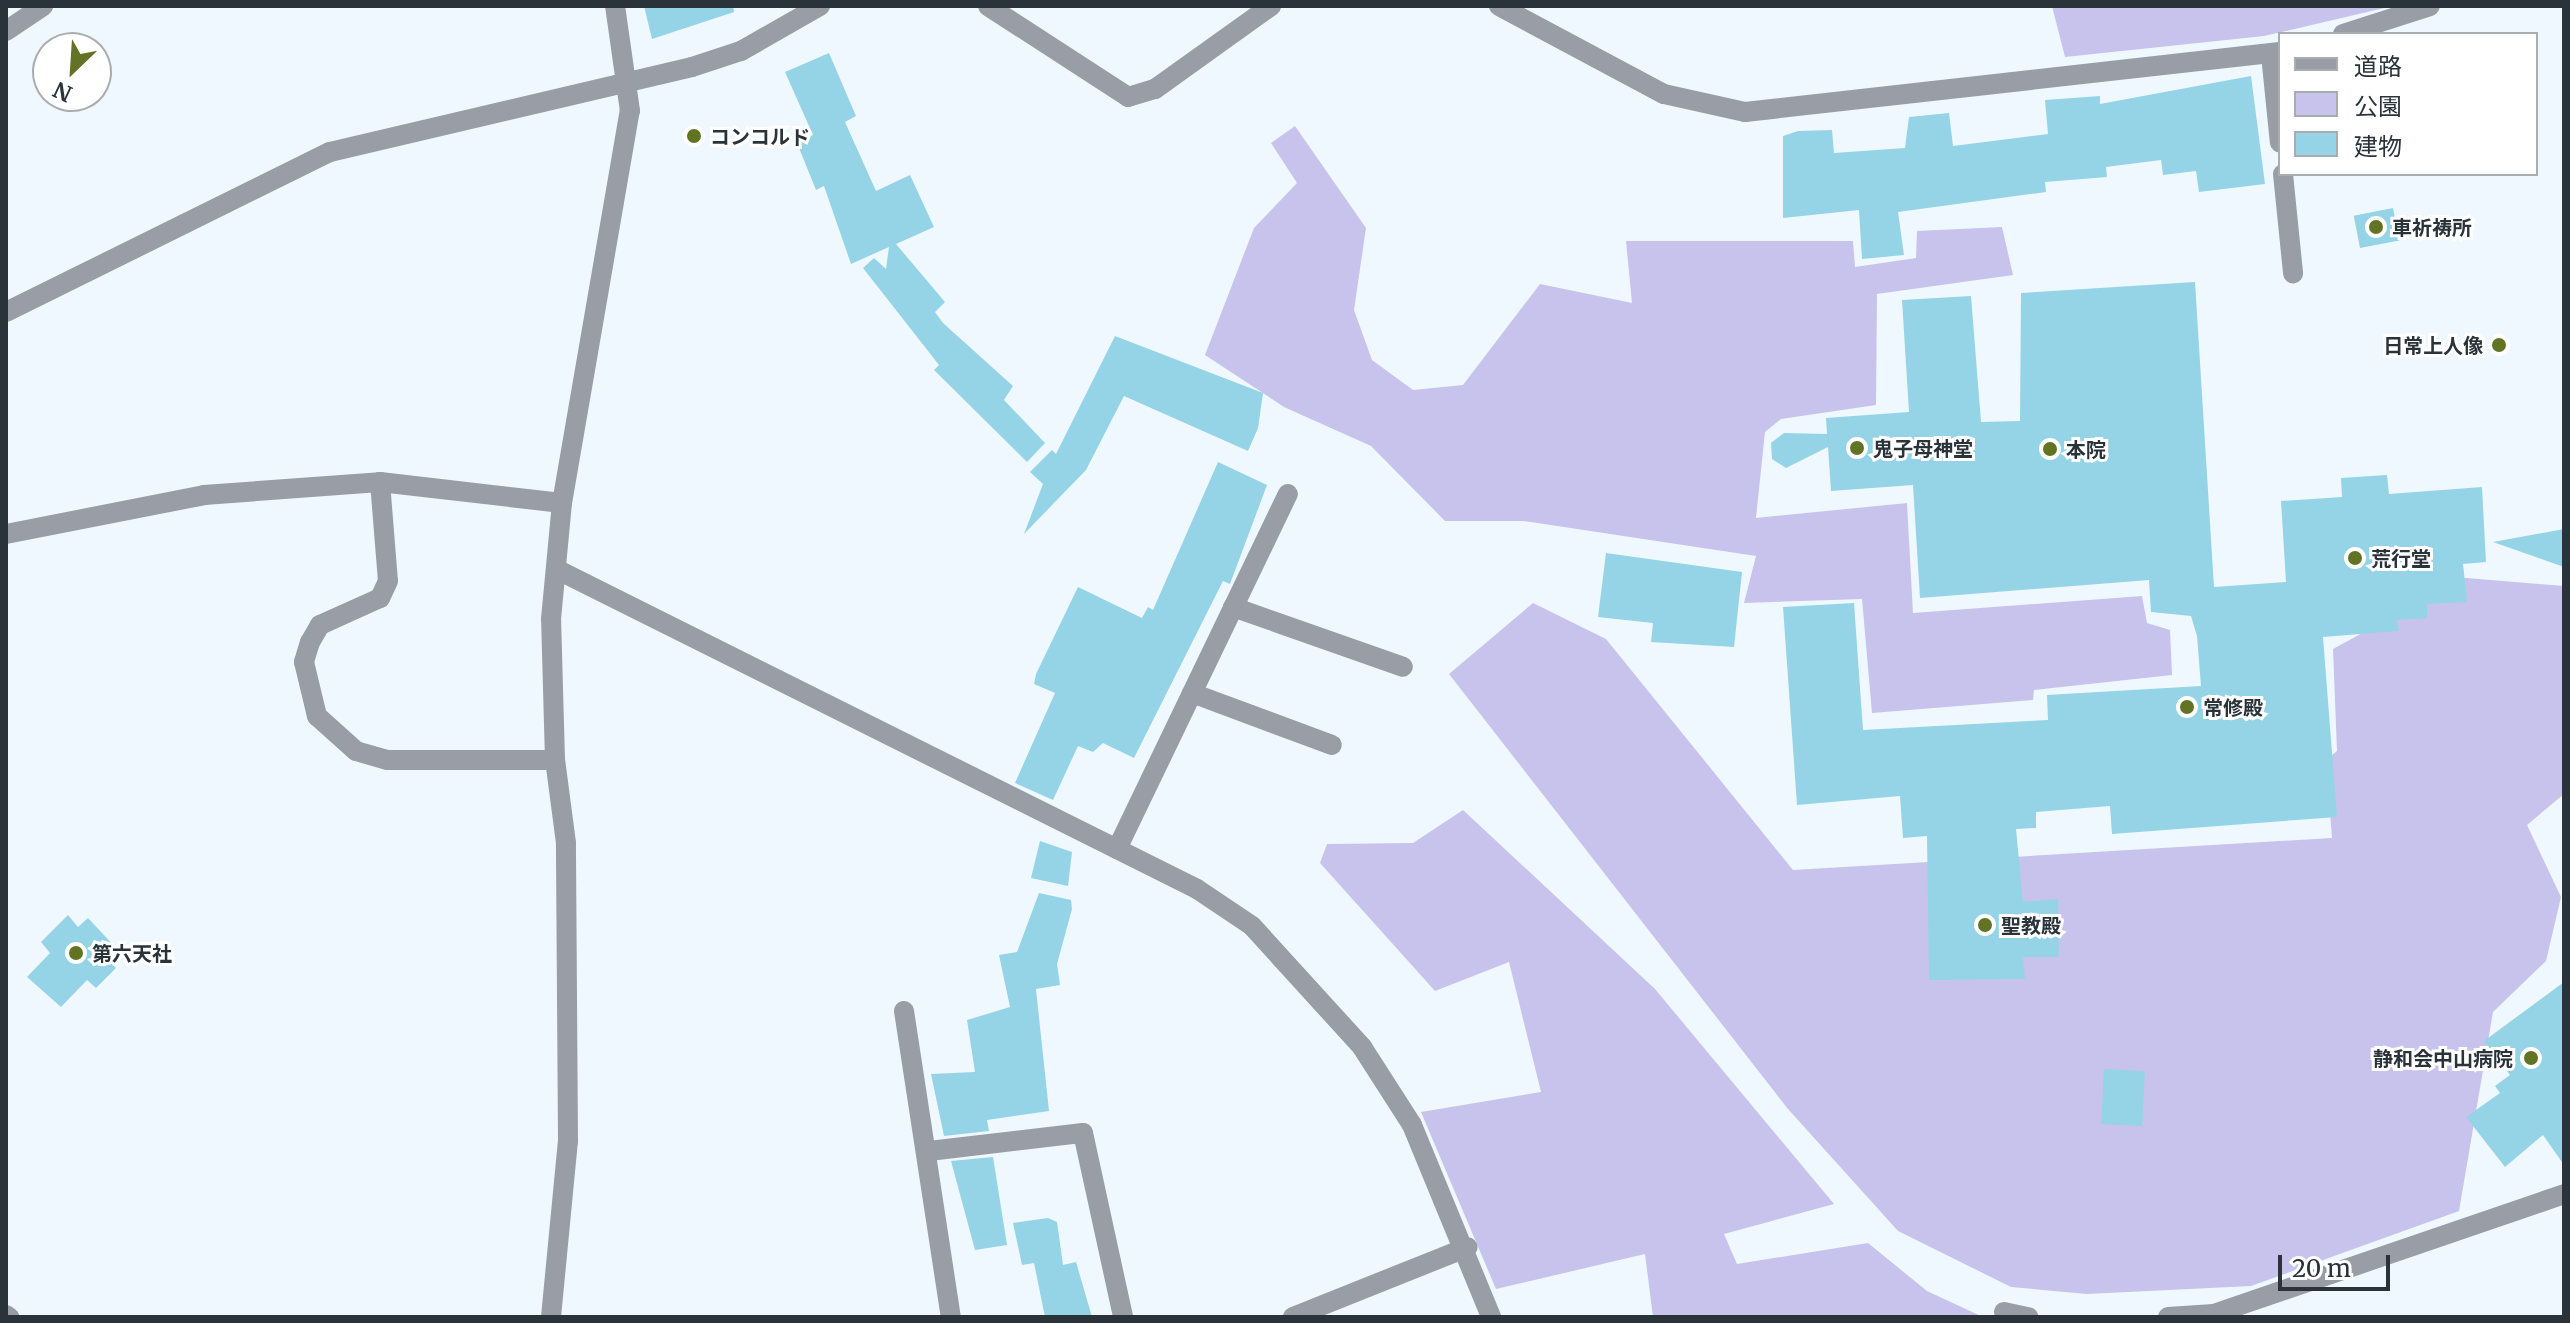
<!DOCTYPE html>
<html>
<head>
<meta charset="utf-8">
<style>
	body { margin:0 }
	#map { position:relative; width:2570px; height:1323px; overflow:hidden; background:#eff8ff; font-family:Merriweather,"Noto Sans JP",serif }
	div>[style] { position:absolute }
	.green>* { inset:0; background:#c8c3ec }
	.building>* { inset:0; background:#94d4e6; transform-origin:0 0 }
	.minor>* { height:20px; margin:-10px; padding:0 10px; transform-origin:10px; border-radius:10px; background:#989da6 }
	.dots>* { width:22px; height:22px; translate:-50% -50%; box-sizing:border-box; border:4px solid #fff; border-radius:50% }
	span { translate:-50% -50%; white-space:nowrap; text-align:center; line-height:1.15; -webkit-text-stroke:6px #fff; paint-order:stroke }
	.poi-label { font-size:20px; color:#2a333a; font-weight:700 }
	.left { translate:0 -50%; text-align:left }
	.right { translate:-100% -50%; text-align:right }
	.frame { position:absolute; inset:0; border:8px solid #2a333a; pointer-events:none }
	.legend { position:absolute; left:2278px; top:32px; width:260px; height:144px; box-sizing:border-box; background:#fff; border:2px solid #aaadb0; margin:0; padding:10px 14px; list-style:none; font-size:24px; color:#2a333a }
	.legend li { display:flex; align-items:center; gap:16px; height:40px }
	.legend b { width:40px; border:2px solid #aaadb0 }
	.north { position:absolute; left:32px; top:32px; width:80px; height:80px; box-sizing:border-box; background:#fff; border:2px solid #aaadb0; border-radius:50%; rotate:205deg; font-size:22px; font-weight:700; line-height:32px; text-align:center; color:#2a333a }
	.north::after { content:''; display:block; margin:auto; width:28px; height:36px; background:#627423; clip-path:polygon(50% 0,100% 100%,50% 72%,0 100%) }
	.scale { position:absolute; left:2278px; top:1255px; width:112px; height:36px; box-sizing:border-box; border:4px solid #2a333a; border-top:0; padding-left:10px; font-size:24px; line-height:28px; white-space:nowrap; color:#2a333a; -webkit-text-stroke:6px #fff; paint-order:stroke }
</style>
</head>
<body>
<div id="map">
	<div class="green">
		<i style="clip-path:polygon(2052px 6px,2393px 6px,2264px 36px,2065px 57px)"></i>
		<i style="clip-path:polygon(1295px 126px,1366px 228px,1354px 310px,1372px 360px,1413px 390px,1463px 385px,1540px 284px,1632px 303px,1626px 241px,1853px 241px,1855px 267px,1916px 258px,1917px 231px,2002px 227px,2013px 275px,1877px 294px,1876px 405px,1781px 419px,1765px 432px,1756px 518px,1907px 503px,1913px 613px,2142px 596px,2147px 623px,2170px 630px,2172px 675px,2034px 690px,2033px 700px,1872px 713px,1862px 599px,1744px 603px,1756px 556px,1524px 521px,1445px 521px,1371px 446px,1284px 407px,1205px 355px,1254px 228px,1297px 183px,1271px 143px)"></i>
		<i style="clip-path:polygon(2430px 575px,2564px 586px,2564px 794px,2527px 825px,2561px 897px,2546px 961px,2493px 1012px,2459px 1211px,2251px 1286px,2087px 1294px,2011px 1287px,1898px 1231px,1788px 1109px,1449px 674px,1533px 603px,1606px 639px,1793px 870px,2332px 838px,2326px 760px,2337px 751px,2333px 649px,2410px 607px)"></i>
		<i style="clip-path:polygon(1463px 810px,1655px 989px,1834px 1204px,1724px 1234px,1737px 1264px,1868px 1243px,1927px 1291px,1983px 1317px,1653px 1317px,1645px 1254px,1496px 1289px,1421px 1112px,1541px 1092px,1509px 962px,1435px 991px,1320px 863px,1327px 844px,1413px 843px)"></i>
	</div>
	<div class="building">
		<i style="clip-path:polygon(644px 6px,733px 6px,734px 12px,652px 39px)"></i>
		<i style="clip-path:polygon(829px 53px,856px 116px,845px 122px,876px 191px,910px 175px,934px 227px,896px 244px,945px 302px,935px 312px,943px 323px,1013px 386px,1004px 400px,1045px 443px,1027px 462px,934px 370px,939px 365px,863px 268px,874px 258px,886px 269px,889px 247px,851px 264px,824px 186px,816px 190px,797px 143px,813px 135px,785px 72px)"></i>
		<i style="clip-path:polygon(2251px 76px,2265px 184px,2199px 192px,2196px 171px,2163px 175px,2161px 160px,2106px 167px,2107px 177px,2045px 182px,2046px 192px,1898px 212px,1904px 255px,1862px 259px,1859px 210px,1783px 218px,1783px 136px,1798px 131px,1832px 130px,1834px 153px,1905px 148px,1909px 117px,1949px 113px,1953px 146px,2048px 134px,2045px 100px,2100px 96px,2100px 104px)"></i>
		<i style="left:2393px;top:208px;width:33px;height:40px;rotate:79deg"></i>
		<i style="clip-path:polygon(2195px 282px,2214px 587px,2286px 582px,2281px 501px,2342px 497px,2341px 478px,2387px 475px,2389px 494px,2482px 487px,2486px 562px,2463px 564px,2467px 602px,2427px 604px,2427px 618px,2397px 620px,2398px 631px,2323px 637px,2337px 817px,2112px 834px,2110px 806px,2036px 812px,2036px 828px,2016px 829px,2023px 902px,2058px 899px,2059px 957px,2023px 957px,2025px 979px,1929px 980px,1927px 836px,1903px 838px,1900px 796px,1797px 805px,1783px 607px,1854px 603px,1863px 730px,2048px 720px,2047px 695px,2201px 686px,2197px 636px,2191px 616px,2151px 612px,2149px 580px,1920px 598px,1913px 485px,1831px 491px,1828px 447px,1786px 468px,1772px 459px,1771px 443px,1784px 433px,1827px 434px,1826px 418px,1909px 412px,1902px 300px,1971px 296px,1981px 422px,2020px 421px,2021px 293px)"></i>
		<i style="clip-path:polygon(1115px 336px,1263px 393px,1258px 428px,1248px 451px,1124px 396px,1086px 470px,1024px 534px,1043px 484px,1030px 472px,1052px 450px,1056px 454px)"></i>
		<i style="clip-path:polygon(1218px 462px,1267px 485px,1230px 584px,1223px 581px,1134px 758px,1103px 743px,1093px 752px,1078px 746px,1053px 800px,1015px 783px,1055px 693px,1034px 684px,1036px 674px,1078px 587px,1142px 618px,1148px 607px,1153px 610px)"></i>
		<i style="clip-path:polygon(2564px 529px,2564px 567px,2493px 542px)"></i>
		<i style="clip-path:polygon(1606px 553px,1742px 572px,1734px 647px,1651px 642px,1653px 623px,1598px 617px)"></i>
		<i style="clip-path:polygon(1040px 841px,1072px 852px,1068px 886px,1031px 878px)"></i>
		<i style="clip-path:polygon(1039px 893px,1071px 900px,1072px 909px,1057px 964px,1060px 985px,1036px 989px,1049px 1111px,987px 1120px,989px 1131px,944px 1136px,931px 1074px,975px 1072px,967px 1020px,1010px 1007px,999px 955px,1017px 952px)"></i>
		<i style="clip-path:polygon(68px 915px,78px 927px,88px 918px,118px 950px,109px 959px,116px 968px,96px 988px,87px 980px,61px 1007px,27px 977px,50px 953px,41px 942px)"></i>
		<i style="clip-path:polygon(2564px 982px,2564px 1165px,2543px 1135px,2505px 1167px,2466px 1117px,2500px 1093px,2495px 1086px,2510px 1075px,2484px 1041px)"></i>
		<i style="left:2104px;top:1069px;width:41px;height:55px;rotate:3deg"></i>
		<i style="clip-path:polygon(993px 1157px,1007px 1245px,975px 1250px,951px 1161px)"></i>
		<i style="clip-path:polygon(1048px 1218px,1057px 1222px,1063px 1265px,1076px 1262px,1092px 1317px,1045px 1317px,1034px 1263px,1022px 1265px,1013px 1223px)"></i>
	</div>
	<div class="minor">
		<i style="left:988px;top:6px;width:167px;rotate:33deg"></i>
		<i style="left:1128px;top:97px;width:28px;rotate:-17deg"></i>
		<i style="left:1155px;top:89px;width:143px;rotate:-35.6deg"></i>
		<i style="left:1499px;top:6px;width:187px;rotate:28.1deg"></i>
		<i style="left:1664px;top:94px;width:83px;rotate:12.5deg"></i>
		<i style="left:1745px;top:112px;width:538px;rotate:-6.4deg"></i>
		<i style="left:6px;top:31px;width:45px;rotate:-34deg"></i>
		<i style="left:2343px;top:34px;width:91px;rotate:-17.8deg"></i>
		<i style="left:2271px;top:55px;width:88px;rotate:84.2deg"></i>
		<i style="left:2283px;top:174px;width:100px;rotate:84.2deg"></i>
		<i style="left:6px;top:312px;width:361px;rotate:-26.3deg"></i>
		<i style="left:330px;top:152px;width:372px;rotate:-13.2deg"></i>
		<i style="left:692px;top:67px;width:52px;rotate:-18.1deg"></i>
		<i style="left:741px;top:51px;width:91px;rotate:-29.7deg"></i>
		<i style="left:380px;top:482px;width:99px;rotate:85.4deg"></i>
		<i style="left:388px;top:581px;width:19px;rotate:115deg"></i>
		<i style="left:380px;top:598px;width:66px;rotate:155.8deg"></i>
		<i style="left:320px;top:625px;width:20px;rotate:120deg"></i>
		<i style="left:310px;top:642px;width:21px;rotate:107deg"></i>
		<i style="left:304px;top:662px;width:56px;rotate:76.5deg"></i>
		<i style="left:317px;top:716px;width:52px;rotate:41.9deg"></i>
		<i style="left:356px;top:751px;width:32px;rotate:16deg"></i>
		<i style="left:387px;top:760px;width:168px"></i>
		<i style="left:6px;top:534px;width:202px;rotate:-11.1deg"></i>
		<i style="left:204px;top:495px;width:176px;rotate:-4.2deg"></i>
		<i style="left:380px;top:482px;width:183px;rotate:6.6deg"></i>
		<i style="left:556px;top:569px;width:716px;rotate:26.53deg"></i>
		<i style="left:1197px;top:889px;width:66px;rotate:33.9deg"></i>
		<i style="left:1252px;top:926px;width:164px;rotate:47.7deg"></i>
		<i style="left:1362px;top:1047px;width:93px;rotate:57.3deg"></i>
		<i style="left:1412px;top:1125px;width:208px;rotate:67.6deg"></i>
		<i style="left:1233px;top:607px;width:180px;rotate:19.4deg"></i>
		<i style="left:1192px;top:693px;width:149px;rotate:20.4deg"></i>
		<i style="left:1117px;top:849px;width:394px;rotate:-64.3deg"></i>
		<i style="left:904px;top:1011px;width:310px;rotate:81.3deg"></i>
		<i style="left:929px;top:1151px;width:155px;rotate:-6.7deg"></i>
		<i style="left:1083px;top:1133px;width:188px;rotate:77.7deg"></i>
		<i style="left:2004px;top:1312px;width:25px;rotate:12deg"></i>
		<i style="left:6px;top:1315px;width:4px;rotate:34deg"></i>
		<i style="left:551px;top:1317px;width:177px;rotate:-84.5deg"></i>
		<i style="left:568px;top:1141px;width:298px;rotate:-90.4deg"></i>
		<i style="left:566px;top:843px;width:84px;rotate:-97.5deg"></i>
		<i style="left:555px;top:760px;width:141px;rotate:-91.6deg"></i>
		<i style="left:551px;top:619px;width:117px;rotate:-84.6deg"></i>
		<i style="left:562px;top:503px;width:398px;rotate:-80.2deg"></i>
		<i style="left:630px;top:111px;width:106px;rotate:-98.1deg"></i>
		<i style="left:1293px;top:1317px;width:188px;rotate:-21.8deg"></i>
		<i style="left:2168px;top:1317px;width:46px;rotate:-3.7deg"></i>
		<i style="left:2214px;top:1314px;width:370px;rotate:-18.9deg"></i>
	</div>
	<div class="dots">
		<i style="left:694px;top:136px;background:#627423"></i>
		<i style="left:2376px;top:227px;background:#627423"></i>
		<i style="left:2499px;top:345px;background:#627423"></i>
		<i style="left:1857px;top:448px;background:#627423"></i>
		<i style="left:2050px;top:449px;background:#627423"></i>
		<i style="left:2355px;top:558px;background:#627423"></i>
		<i style="left:2187px;top:707px;background:#627423"></i>
		<i style="left:1985px;top:925px;background:#627423"></i>
		<i style="left:76px;top:953px;background:#627423"></i>
		<i style="left:2531px;top:1058px;background:#627423"></i>
	</div>
	<div class="poi-label">
		<span class="left" style="left:710px;top:136px">コンコルド</span>
		<span class="left" style="left:2392px;top:227px">車祈祷所</span>
		<span class="right" style="left:2483px;top:345px">日常上人像</span>
		<span class="left" style="left:1873px;top:448px">鬼子母神堂</span>
		<span class="left" style="left:2066px;top:449px">本院</span>
		<span class="left" style="left:2371px;top:558px">荒行堂</span>
		<span class="left" style="left:2203px;top:707px">常修殿</span>
		<span class="left" style="left:2001px;top:925px">聖教殿</span>
		<span class="left" style="left:92px;top:953px">第六天社</span>
		<span class="right" style="left:2513px;top:1058px">静和会中山病院</span>
	</div>
	<div class="frame"></div>
	<ul class="legend">
	<li><b style="height:10px;background:#989da6"></b>道路</li>
	<li><b style="height:22px;background:#c8c3ec"></b>公園</li>
	<li><b style="height:22px;background:#94d4e6"></b>建物</li>
	</ul>
	<div class="north">N</div>
	<div class="scale">20 m</div>
</div>
</body>
</html>
